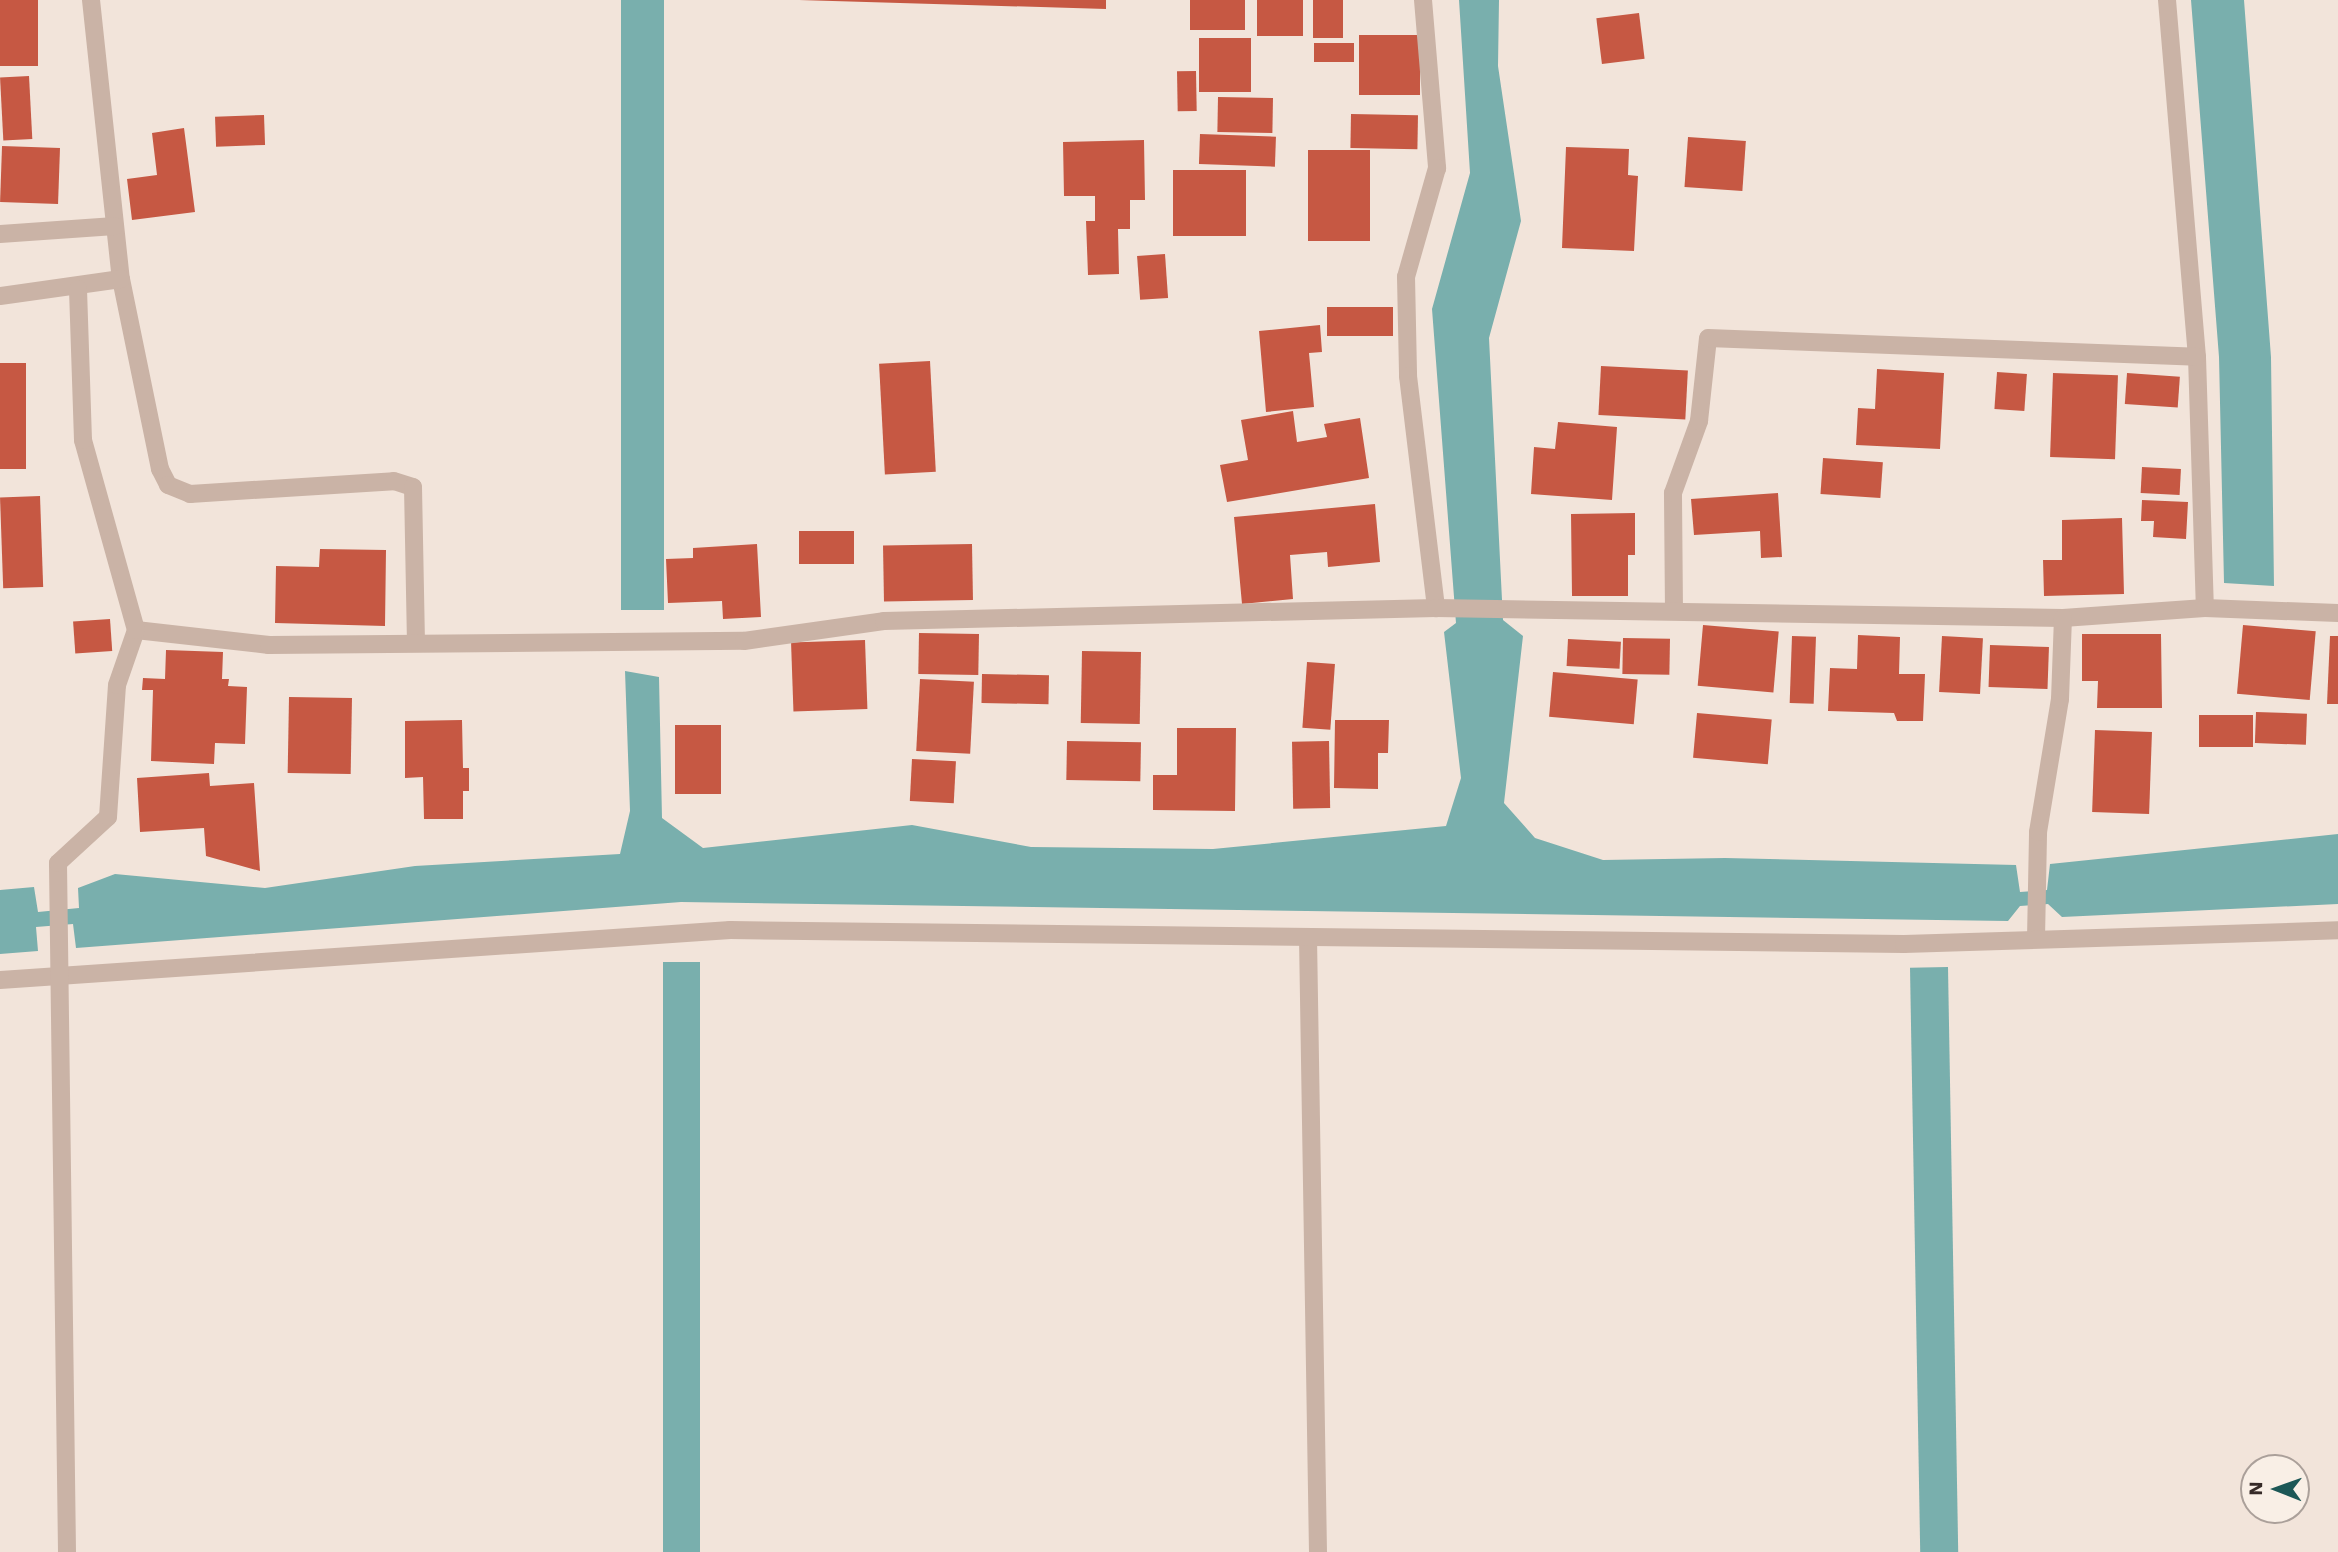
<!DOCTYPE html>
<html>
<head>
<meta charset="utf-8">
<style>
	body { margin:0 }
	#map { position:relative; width:2338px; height:1552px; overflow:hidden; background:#f2e4da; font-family:"Work Sans",sans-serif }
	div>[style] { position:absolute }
	.water>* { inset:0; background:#79afad; transform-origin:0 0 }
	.building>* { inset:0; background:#c65843; transform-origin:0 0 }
	.street>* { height:18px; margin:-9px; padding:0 9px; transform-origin:9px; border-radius:9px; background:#cab3a6 }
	span { translate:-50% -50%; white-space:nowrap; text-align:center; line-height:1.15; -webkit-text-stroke:5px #f9efe6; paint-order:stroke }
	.north { position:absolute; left:2240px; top:1454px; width:70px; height:70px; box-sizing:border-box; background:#f9efe6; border:2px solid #aba09a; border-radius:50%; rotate:271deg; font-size:19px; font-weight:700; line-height:28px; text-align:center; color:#362a27 }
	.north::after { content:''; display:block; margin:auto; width:24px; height:32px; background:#1c5756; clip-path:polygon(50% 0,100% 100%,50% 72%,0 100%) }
</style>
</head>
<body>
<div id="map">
	<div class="water">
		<i style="left:621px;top:0;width:43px;height:610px"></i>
		<i style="clip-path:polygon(1459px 0,1499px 0,1498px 66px,1521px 221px,1489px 338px,1503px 620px,1523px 636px,1504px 803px,1535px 838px,1603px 860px,1725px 858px,2016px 865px,2020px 892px,2047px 890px,2050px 864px,2338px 834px,2338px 904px,2062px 917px,2048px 904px,2020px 906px,2008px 921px,681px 902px,76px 948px,73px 924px,36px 927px,38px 951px,0 954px,0 890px,34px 887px,38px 912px,79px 908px,78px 888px,115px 874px,265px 888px,415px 866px,620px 854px,630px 811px,625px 671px,659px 677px,662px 818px,703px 848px,912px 825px,1031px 847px,1213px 849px,1446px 826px,1461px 778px,1444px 632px,1456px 623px,1432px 309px,1470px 173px)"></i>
		<i style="clip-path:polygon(2191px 0,2244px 0,2271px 357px,2274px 586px,2224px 583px,2219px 357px)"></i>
		<i style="left:663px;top:962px;width:37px;height:590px"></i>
		<i style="left:1948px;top:967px;width:585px;height:38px;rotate:89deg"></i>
	</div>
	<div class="building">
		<i style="left:0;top:0;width:38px;height:66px"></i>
		<i style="clip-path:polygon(799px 0,1106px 0,1106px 9px)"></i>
		<i style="left:1190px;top:0;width:55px;height:30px"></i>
		<i style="left:1257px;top:0;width:46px;height:36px"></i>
		<i style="left:1313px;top:0;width:30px;height:38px"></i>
		<i style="left:1639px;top:13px;width:46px;height:43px;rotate:83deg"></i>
		<i style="left:1359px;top:35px;width:61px;height:60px"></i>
		<i style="left:1199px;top:38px;width:52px;height:54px"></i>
		<i style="left:1354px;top:43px;width:19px;height:40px;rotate:90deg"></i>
		<i style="left:1196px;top:71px;width:40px;height:19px;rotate:89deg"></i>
		<i style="left:29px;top:76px;width:63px;height:29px;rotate:87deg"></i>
		<i style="left:1218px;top:97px;width:55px;height:35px;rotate:1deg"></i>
		<i style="left:1351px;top:114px;width:67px;height:34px;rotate:1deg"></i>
		<i style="left:264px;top:115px;width:30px;height:49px;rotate:88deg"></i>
		<i style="clip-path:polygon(184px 128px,195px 212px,132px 220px,127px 179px,157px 175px,152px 133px)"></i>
		<i style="left:1200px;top:134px;width:76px;height:30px;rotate:2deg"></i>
		<i style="left:1688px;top:137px;width:58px;height:50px;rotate:4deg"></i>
		<i style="clip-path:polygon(1144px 140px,1145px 200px,1130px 200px,1130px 229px,1118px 229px,1119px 274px,1088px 275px,1086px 221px,1095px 221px,1095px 196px,1064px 196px,1063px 142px)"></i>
		<i style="clip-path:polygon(1566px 147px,1629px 149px,1628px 175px,1638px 176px,1634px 251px,1562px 248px)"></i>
		<i style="left:60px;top:148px;width:56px;height:58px;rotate:92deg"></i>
		<i style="left:1308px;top:150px;width:62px;height:91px"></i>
		<i style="left:1173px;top:170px;width:73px;height:66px"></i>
		<i style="left:1165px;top:254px;width:44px;height:28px;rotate:86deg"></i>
		<i style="left:1327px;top:307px;width:66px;height:29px"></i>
		<i style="clip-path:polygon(1320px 325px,1322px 352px,1309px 353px,1314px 407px,1266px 412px,1259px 331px)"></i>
		<i style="left:930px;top:361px;width:111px;height:51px;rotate:87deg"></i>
		<i style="left:0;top:363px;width:26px;height:106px"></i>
		<i style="left:1601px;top:366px;width:87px;height:49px;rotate:3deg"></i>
		<i style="clip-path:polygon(1877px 369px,1944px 373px,1940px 449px,1856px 445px,1858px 408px,1875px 409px)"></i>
		<i style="left:1997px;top:372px;width:30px;height:37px;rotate:4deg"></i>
		<i style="left:2053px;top:373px;width:65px;height:84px;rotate:2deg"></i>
		<i style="left:2127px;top:373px;width:53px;height:31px;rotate:4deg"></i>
		<i style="clip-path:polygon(1293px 411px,1297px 442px,1327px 437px,1324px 424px,1360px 418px,1369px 478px,1227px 502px,1220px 465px,1248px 460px,1241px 420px)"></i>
		<i style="clip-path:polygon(1558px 422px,1617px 427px,1612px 500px,1531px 494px,1534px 447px,1555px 449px)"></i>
		<i style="left:1823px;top:458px;width:60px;height:36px;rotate:4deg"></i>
		<i style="left:2142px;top:467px;width:39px;height:26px;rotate:3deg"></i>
		<i style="clip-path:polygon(1778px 493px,1782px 557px,1761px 558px,1760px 531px,1694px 535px,1691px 499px)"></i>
		<i style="left:40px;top:496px;width:91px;height:40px;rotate:88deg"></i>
		<i style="clip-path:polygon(2142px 500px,2188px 502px,2186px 539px,2153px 537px,2154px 521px,2141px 521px)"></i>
		<i style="clip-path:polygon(1375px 504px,1380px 562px,1328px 567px,1327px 552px,1290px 555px,1293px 599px,1242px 604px,1234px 517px)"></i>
		<i style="clip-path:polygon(1635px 513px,1635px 555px,1628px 555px,1628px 596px,1572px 596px,1571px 514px)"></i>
		<i style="clip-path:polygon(2122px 518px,2124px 594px,2044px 596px,2043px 560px,2062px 560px,2062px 520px)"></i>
		<i style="left:799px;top:531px;width:55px;height:33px"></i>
		<i style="clip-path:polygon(757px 544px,761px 617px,723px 619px,722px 601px,668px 603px,666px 559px,693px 558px,693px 548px)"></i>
		<i style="left:972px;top:544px;width:56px;height:89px;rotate:89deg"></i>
		<i style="clip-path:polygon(320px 549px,386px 550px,385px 626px,275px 623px,276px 566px,319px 567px)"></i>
		<i style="left:110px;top:619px;width:32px;height:37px;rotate:86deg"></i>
		<i style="left:1703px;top:625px;width:76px;height:61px;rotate:5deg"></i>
		<i style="left:2243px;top:625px;width:73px;height:69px;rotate:5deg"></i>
		<i style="left:919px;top:633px;width:60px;height:41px;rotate:1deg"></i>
		<i style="clip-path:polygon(2082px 634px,2161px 634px,2162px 708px,2097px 708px,2098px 681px,2082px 681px)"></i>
		<i style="clip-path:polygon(1858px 635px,1900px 637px,1899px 674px,1925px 674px,1923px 721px,1897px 721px,1894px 713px,1828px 711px,1830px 668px,1857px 669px)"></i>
		<i style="left:1792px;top:636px;width:24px;height:67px;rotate:2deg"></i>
		<i style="left:1942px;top:636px;width:41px;height:56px;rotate:3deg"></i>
		<i style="clip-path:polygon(2330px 636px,2338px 636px,2338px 704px,2327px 704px)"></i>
		<i style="left:1623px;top:638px;width:47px;height:36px;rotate:1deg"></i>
		<i style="left:1568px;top:639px;width:53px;height:27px;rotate:3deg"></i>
		<i style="left:865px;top:640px;width:69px;height:74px;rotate:88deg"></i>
		<i style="left:1990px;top:645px;width:59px;height:42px;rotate:2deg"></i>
		<i style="clip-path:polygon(166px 650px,223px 652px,222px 679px,229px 679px,228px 686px,247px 687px,245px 744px,215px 743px,214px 764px,151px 761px,153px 690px,142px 690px,143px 678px,165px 679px)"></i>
		<i style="left:1082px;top:651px;width:59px;height:72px;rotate:1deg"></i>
		<i style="left:1307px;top:662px;width:28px;height:66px;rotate:4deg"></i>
		<i style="left:1553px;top:672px;width:85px;height:45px;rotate:5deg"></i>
		<i style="left:982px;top:674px;width:67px;height:29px;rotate:1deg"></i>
		<i style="left:920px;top:679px;width:54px;height:72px;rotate:3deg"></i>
		<i style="left:289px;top:697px;width:63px;height:76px;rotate:1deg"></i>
		<i style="left:2256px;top:712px;width:51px;height:31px;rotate:2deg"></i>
		<i style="left:1697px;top:713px;width:75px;height:45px;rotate:5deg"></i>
		<i style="left:2199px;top:715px;width:54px;height:32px"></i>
		<i style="clip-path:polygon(462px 720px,463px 768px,469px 768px,469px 791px,463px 791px,463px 819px,424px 819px,423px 777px,405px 778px,405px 721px)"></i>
		<i style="clip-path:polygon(1335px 720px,1389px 720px,1388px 753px,1378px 753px,1378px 789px,1334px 788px)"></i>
		<i style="left:675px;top:725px;width:46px;height:69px"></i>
		<i style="clip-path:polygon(1177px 728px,1236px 728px,1235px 811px,1153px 810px,1153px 775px,1177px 775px)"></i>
		<i style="left:2095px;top:730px;width:57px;height:82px;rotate:2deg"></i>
		<i style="left:1067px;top:741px;width:74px;height:39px;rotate:1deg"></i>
		<i style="left:1329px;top:741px;width:67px;height:37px;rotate:89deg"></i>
		<i style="left:912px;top:759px;width:44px;height:42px;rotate:3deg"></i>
		<i style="clip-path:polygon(209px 773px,210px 786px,254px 783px,260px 871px,206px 856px,204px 828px,140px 832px,137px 778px)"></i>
	</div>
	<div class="street">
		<i style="left:91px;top:0;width:281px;rotate:83.9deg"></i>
		<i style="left:121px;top:279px;width:194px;rotate:78.4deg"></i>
		<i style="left:160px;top:469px;width:18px;rotate:63deg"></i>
		<i style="left:168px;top:485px;width:24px;rotate:22deg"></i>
		<i style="left:190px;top:494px;width:204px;rotate:-3.6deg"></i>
		<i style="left:394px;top:481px;width:20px;rotate:18deg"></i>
		<i style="left:413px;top:487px;width:154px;rotate:88.9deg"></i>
		<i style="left:1423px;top:0;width:169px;rotate:85.2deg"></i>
		<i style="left:1437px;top:168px;width:113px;rotate:105.9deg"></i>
		<i style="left:1406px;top:277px;width:99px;rotate:88.8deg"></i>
		<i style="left:1408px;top:376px;width:234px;rotate:83.1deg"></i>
		<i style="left:2167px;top:0;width:358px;rotate:85.2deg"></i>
		<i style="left:2197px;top:357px;width:251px;rotate:88.2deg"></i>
		<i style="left:0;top:234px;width:115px;rotate:-4deg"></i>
		<i style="left:0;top:296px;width:122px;rotate:-8deg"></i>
		<i style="left:1674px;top:611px;width:118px;rotate:-90.5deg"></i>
		<i style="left:1673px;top:493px;width:77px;rotate:-70.1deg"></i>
		<i style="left:1699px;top:421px;width:83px;rotate:-83.8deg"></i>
		<i style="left:1708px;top:338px;width:489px;rotate:2.2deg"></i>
		<i style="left:136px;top:630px;width:134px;rotate:6.4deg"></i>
		<i style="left:269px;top:645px;width:475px;rotate:-0.5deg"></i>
		<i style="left:744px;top:641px;width:141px;rotate:-8.1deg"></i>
		<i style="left:884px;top:621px;width:552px;rotate:-1.35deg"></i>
		<i style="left:1436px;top:608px;width:627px;rotate:0.91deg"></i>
		<i style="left:2063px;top:618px;width:142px;rotate:-4deg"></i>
		<i style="left:2205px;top:608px;width:133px;rotate:2.2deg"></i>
		<i style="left:1308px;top:937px;width:615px;rotate:89.07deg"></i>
		<i style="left:2036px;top:939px;width:107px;rotate:-88.9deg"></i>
		<i style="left:2038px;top:832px;width:135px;rotate:-80.6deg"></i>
		<i style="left:2060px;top:699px;width:81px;rotate:-87.9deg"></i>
		<i style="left:0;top:980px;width:732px;rotate:-3.92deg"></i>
		<i style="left:730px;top:930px;width:1174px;rotate:0.68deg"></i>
		<i style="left:1904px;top:944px;width:434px;rotate:-1.8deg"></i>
		<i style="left:67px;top:1552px;width:689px;rotate:-90.75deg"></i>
		<i style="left:58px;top:863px;width:68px;rotate:-42.6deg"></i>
		<i style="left:108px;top:817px;width:132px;rotate:-86.1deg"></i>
		<i style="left:117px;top:685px;width:58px;rotate:-70.9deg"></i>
		<i style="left:136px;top:630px;width:197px;rotate:-105.6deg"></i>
		<i style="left:83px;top:440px;width:151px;rotate:-91.9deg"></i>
	</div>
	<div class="north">N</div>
</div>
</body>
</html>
